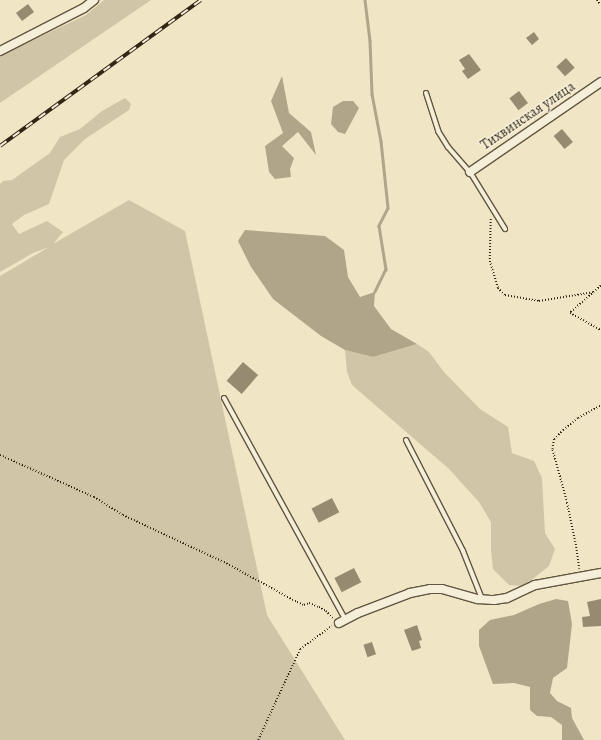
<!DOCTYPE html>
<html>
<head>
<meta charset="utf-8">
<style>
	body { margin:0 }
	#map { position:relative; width:601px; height:740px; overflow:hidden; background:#f0e6c5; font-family:Alegreya,serif }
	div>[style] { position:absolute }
	.green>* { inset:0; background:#d0c5a7 }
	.water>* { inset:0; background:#b0a589 }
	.stream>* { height:2.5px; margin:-1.25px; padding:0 1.25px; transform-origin:1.25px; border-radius:1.25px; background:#b0a589 }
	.building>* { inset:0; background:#968a71; transform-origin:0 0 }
	.path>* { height:1.5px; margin-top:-0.75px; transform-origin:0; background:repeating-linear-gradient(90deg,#342615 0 1px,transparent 0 3px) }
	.roads { filter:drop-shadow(1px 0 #635641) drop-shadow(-1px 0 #635641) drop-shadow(0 1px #635641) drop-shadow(0 -1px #635641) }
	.service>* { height:4px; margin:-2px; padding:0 2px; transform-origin:2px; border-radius:2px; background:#f5efd9 }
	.minor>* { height:8px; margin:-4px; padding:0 4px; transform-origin:4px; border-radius:4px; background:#f5efd9 }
	.rail>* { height:4px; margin-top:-2px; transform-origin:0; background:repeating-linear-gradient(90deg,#f5efd9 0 8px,#342615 0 16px); box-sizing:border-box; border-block:1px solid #342615 }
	span { translate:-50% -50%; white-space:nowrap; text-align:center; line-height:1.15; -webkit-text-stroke:3px #f5efd9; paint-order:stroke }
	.street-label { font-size:14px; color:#342615 }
</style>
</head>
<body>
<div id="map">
	<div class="green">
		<i style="clip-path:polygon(104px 0,151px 0,0 103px,0 56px,86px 15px)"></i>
		<i style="clip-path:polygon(125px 98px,131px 104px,129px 110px,85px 139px,64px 160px,49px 204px,24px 215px,12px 224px,19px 234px,47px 221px,63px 232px,53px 244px,129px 200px,185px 231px,267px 615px,345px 740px,0 740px,0 276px,49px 247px,33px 253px,0 272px,0 184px,3px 181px,12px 180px,50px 153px,60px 137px,80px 129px,102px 111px)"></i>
		<i style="clip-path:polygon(417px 344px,429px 352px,444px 372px,480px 409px,508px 427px,512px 453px,534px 461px,542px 478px,545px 533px,555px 549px,549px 566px,524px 586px,509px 585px,493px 569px,491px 549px,491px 522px,479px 502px,449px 469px,352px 385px,347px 372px,345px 350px,373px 357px)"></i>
	</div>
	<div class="water">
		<i style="clip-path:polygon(282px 76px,289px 113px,311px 132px,316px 155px,298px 132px,282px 146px,294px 158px,290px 169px,291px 177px,275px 179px,269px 172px,265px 146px,283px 133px,271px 101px)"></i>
		<i style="clip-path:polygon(343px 101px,353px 101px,359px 108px,345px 134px,338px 132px,331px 124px,333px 107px)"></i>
		<i style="clip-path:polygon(245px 230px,325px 236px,344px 250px,348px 277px,360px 297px,375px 292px,374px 306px,391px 329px,417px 344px,373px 357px,345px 350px,321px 336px,273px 299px,251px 267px,238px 241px)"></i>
		<i style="clip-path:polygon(556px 599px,568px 601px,572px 624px,567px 668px,553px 678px,550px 693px,557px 701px,571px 708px,572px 718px,584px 740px,562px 740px,562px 725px,551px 717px,537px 716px,530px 710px,530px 687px,514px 683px,493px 684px,479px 646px,479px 630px,490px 620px,514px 615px,539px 604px)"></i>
	</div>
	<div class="stream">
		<i style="left:365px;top:0;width:41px;rotate:83deg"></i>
		<i style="left:370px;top:41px;width:53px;rotate:87.8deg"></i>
		<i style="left:372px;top:94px;width:48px;rotate:79.2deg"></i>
		<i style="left:381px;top:141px;width:67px;rotate:84deg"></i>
		<i style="left:388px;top:208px;width:20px;rotate:117deg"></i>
		<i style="left:379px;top:226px;width:44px;rotate:80.8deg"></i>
		<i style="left:386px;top:269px;width:25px;rotate:116deg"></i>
	</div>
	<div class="building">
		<i style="left:28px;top:4px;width:10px;height:15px;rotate:53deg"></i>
		<i style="clip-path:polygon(534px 32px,539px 39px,532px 45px,526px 38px)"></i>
		<i style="clip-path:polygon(469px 54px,481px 70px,468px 79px,462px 71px,465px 69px,459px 60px)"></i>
		<i style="left:566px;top:58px;width:13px;height:13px;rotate:48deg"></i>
		<i style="left:519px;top:91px;width:15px;height:12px;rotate:53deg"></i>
		<i style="left:562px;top:129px;width:17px;height:11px;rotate:50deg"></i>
		<i style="left:243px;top:362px;width:20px;height:25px;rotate:41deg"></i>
		<i style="left:332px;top:498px;width:16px;height:23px;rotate:63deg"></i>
		<i style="left:354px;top:568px;width:16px;height:22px;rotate:63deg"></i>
		<i style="clip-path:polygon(601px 599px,601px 626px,583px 627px,582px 617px,590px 616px,587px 602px)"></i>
		<i style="clip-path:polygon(417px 625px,422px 640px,419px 641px,421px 648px,412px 651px,404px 630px)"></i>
		<i style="left:372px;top:642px;width:13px;height:9px;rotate:72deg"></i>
	</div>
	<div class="path">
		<i style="left:597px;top:0;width:6px;rotate:51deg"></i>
		<i style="left:491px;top:219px;width:42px;rotate:91.4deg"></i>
		<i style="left:490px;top:261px;width:28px;rotate:73deg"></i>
		<i style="left:498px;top:288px;width:10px;rotate:45deg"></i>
		<i style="left:505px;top:295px;width:35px;rotate:10deg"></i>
		<i style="left:539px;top:301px;width:56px;rotate:-9.3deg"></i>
		<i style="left:601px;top:286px;width:41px;rotate:138.9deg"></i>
		<i style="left:570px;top:313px;width:35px;rotate:29deg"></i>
		<i style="left:0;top:455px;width:103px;rotate:24.1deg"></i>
		<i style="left:94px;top:497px;width:34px;rotate:32deg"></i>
		<i style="left:123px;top:515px;width:111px;rotate:25deg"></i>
		<i style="left:224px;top:562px;width:83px;rotate:28.7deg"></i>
		<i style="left:297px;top:602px;width:8px;rotate:23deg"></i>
		<i style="left:304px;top:605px;width:5px;rotate:-22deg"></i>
		<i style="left:309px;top:603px;width:11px;rotate:22deg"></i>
		<i style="left:319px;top:607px;width:8px;rotate:30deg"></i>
		<i style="left:326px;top:611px;width:10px;rotate:45deg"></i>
		<i style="left:579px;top:569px;width:27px;rotate:-98deg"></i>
		<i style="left:575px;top:542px;width:40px;rotate:-102deg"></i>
		<i style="left:567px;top:503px;width:56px;rotate:-105.5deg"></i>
		<i style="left:552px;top:449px;width:10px;rotate:-79deg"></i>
		<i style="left:554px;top:439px;width:13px;rotate:-45deg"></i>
		<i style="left:563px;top:430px;width:19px;rotate:-39deg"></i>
		<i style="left:578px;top:418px;width:26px;rotate:-29deg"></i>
		<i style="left:258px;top:740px;width:100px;rotate:-65.2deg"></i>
		<i style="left:300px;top:649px;width:39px;rotate:-36deg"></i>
	</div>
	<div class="roads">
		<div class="service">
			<i style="left:426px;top:93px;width:40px;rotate:72deg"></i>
			<i style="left:438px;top:131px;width:19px;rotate:58deg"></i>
			<i style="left:448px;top:147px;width:33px;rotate:49deg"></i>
			<i style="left:470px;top:172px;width:67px;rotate:58.4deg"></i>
			<i style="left:224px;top:398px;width:252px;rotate:61.3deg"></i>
			<i style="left:406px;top:440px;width:125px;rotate:62.8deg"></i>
			<i style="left:463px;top:551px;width:52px;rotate:68.4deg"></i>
		</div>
		<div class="minor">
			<i style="left:0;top:51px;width:94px;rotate:-27.1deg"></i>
			<i style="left:84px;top:8px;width:13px;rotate:-39deg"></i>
			<i style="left:470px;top:172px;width:159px;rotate:-34.5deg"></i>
			<i style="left:339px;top:623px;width:21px;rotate:-28deg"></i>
			<i style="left:358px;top:613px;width:56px;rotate:-21deg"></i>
			<i style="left:410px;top:593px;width:20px;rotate:-11deg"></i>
			<i style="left:430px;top:589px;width:12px"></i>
			<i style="left:442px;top:589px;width:37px;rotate:16deg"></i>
			<i style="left:478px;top:599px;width:16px;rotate:4deg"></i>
			<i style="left:494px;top:600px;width:13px;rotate:-9deg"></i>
			<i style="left:507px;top:598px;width:31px;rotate:-25deg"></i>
			<i style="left:535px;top:585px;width:67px;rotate:-10.3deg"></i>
		</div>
	</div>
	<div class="rail">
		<i style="left:0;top:146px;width:248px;rotate:-36deg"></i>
	</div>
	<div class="street-label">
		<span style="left:528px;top:116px;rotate:-34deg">Тихвинская улица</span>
	</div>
</div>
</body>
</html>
